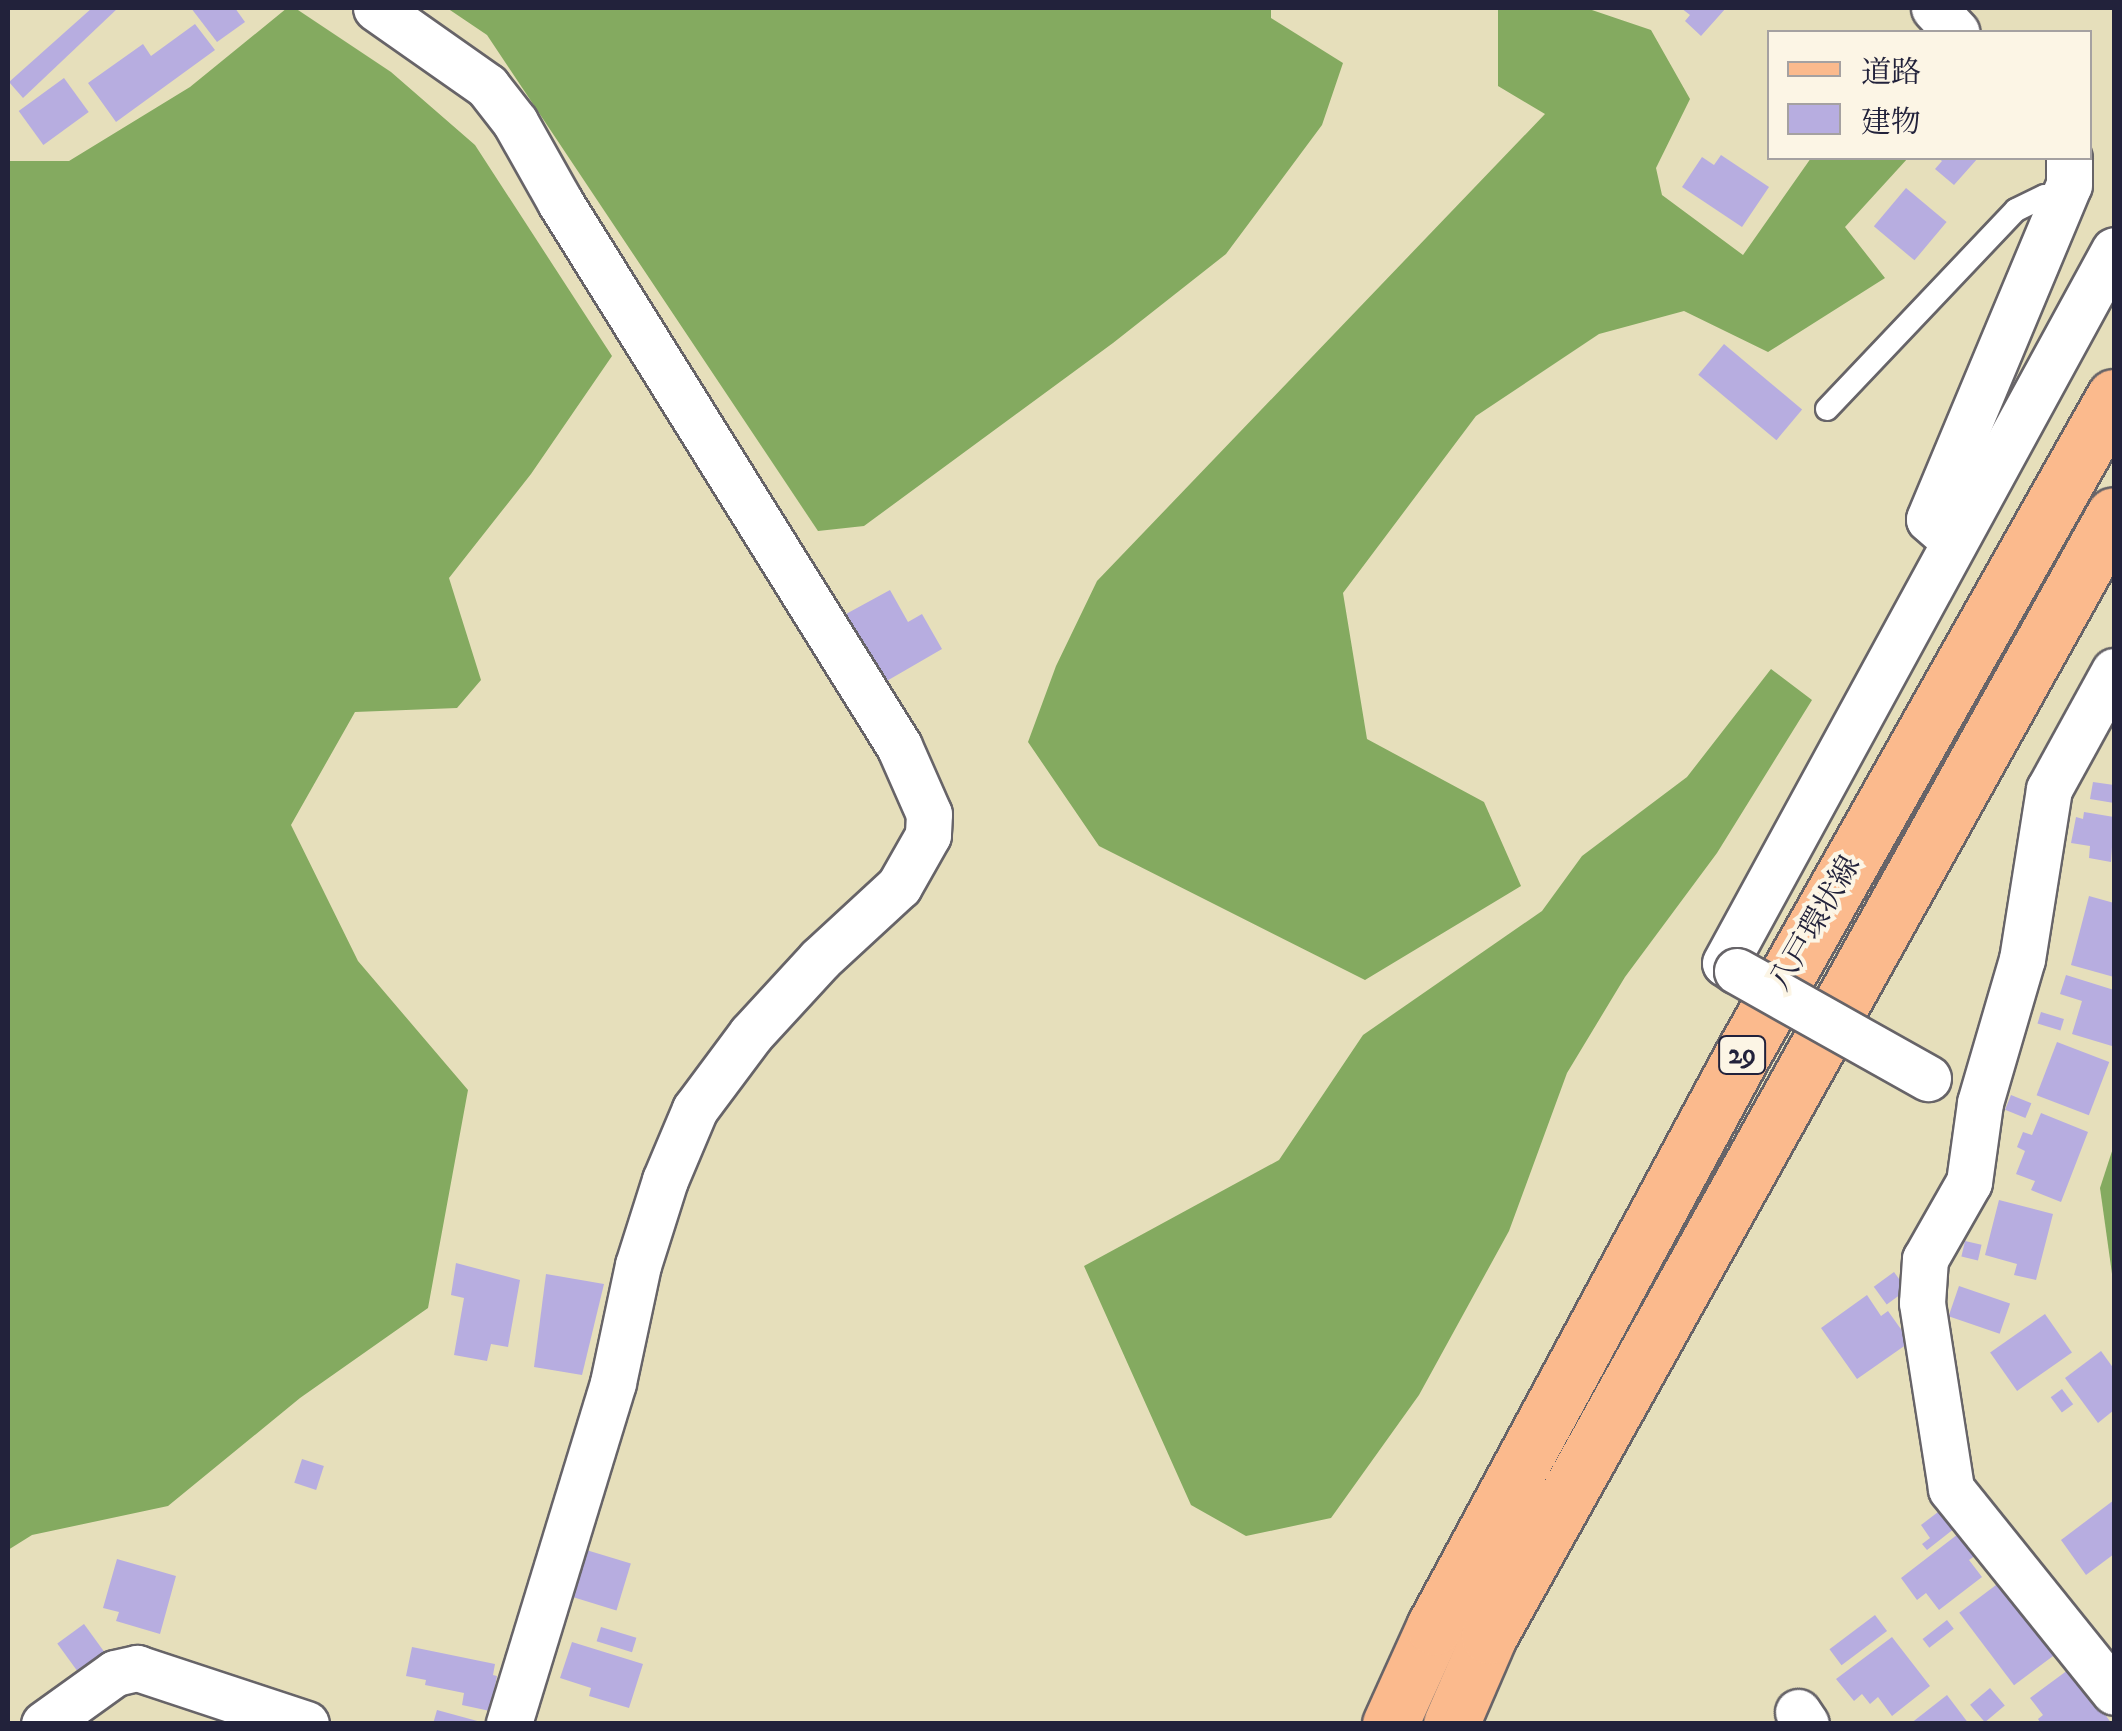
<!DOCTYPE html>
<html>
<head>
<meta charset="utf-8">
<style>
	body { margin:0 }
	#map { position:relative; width:2122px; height:1731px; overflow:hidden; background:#e6dfbb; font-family:"IM FELL DW Pica","Noto Serif JP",serif }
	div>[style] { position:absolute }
	.forest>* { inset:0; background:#84aa60 }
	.building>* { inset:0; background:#b7ade0; transform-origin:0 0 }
	.roads { filter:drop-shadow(2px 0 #676468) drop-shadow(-2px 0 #676468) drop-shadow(0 2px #676468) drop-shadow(0 -2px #676468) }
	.service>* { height:22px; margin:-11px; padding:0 11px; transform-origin:11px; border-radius:11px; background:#fff }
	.minor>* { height:45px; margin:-22.5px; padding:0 22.5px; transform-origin:22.5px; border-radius:22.5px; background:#fff }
	.primary>* { height:55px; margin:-27.5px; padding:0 27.5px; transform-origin:27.5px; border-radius:27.5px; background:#fbba8d }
	.bridges { filter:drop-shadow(2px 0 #676468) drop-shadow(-2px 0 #676468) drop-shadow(0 2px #676468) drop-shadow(0 -2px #676468) }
	.minor-bridge>* { height:45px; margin:-22.5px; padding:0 22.5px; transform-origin:22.5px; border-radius:22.5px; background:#fff }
	span { translate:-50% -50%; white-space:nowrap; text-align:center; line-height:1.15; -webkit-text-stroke:8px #fcf5e5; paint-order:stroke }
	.shield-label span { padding:2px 8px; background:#fcf5e5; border:2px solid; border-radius:8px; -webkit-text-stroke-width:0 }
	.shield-label { font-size:28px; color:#22223b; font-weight:700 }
	.street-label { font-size:30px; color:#22223b }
	.frame { position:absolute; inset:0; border:10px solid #22223b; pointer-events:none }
	.legend { position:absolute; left:1767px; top:30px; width:325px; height:130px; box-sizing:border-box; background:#fcf5e5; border:2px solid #a5a1a1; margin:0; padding:12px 18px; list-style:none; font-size:30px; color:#22223b }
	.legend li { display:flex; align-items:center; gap:20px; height:50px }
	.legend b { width:50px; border:2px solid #a5a1a1 }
</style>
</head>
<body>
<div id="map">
	<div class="forest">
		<i style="clip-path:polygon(287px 8px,295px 8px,391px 72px,475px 145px,612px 356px,531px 474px,449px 578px,481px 680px,457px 708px,355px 712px,291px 825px,358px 961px,468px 1090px,428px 1308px,300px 1398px,168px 1506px,32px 1535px,8px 1550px,8px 161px,69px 161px,190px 87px)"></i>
		<i style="clip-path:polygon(447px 8px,1271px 8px,1271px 18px,1343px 63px,1322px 125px,1226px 254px,1113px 343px,864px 526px,818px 531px,487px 35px)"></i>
		<i style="clip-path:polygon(1498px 8px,1586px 8px,1651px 30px,1690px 99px,1656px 168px,1662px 195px,1743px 255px,1811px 158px,1908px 158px,1845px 227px,1885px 278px,1768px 352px,1684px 311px,1599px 334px,1476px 416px,1343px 593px,1367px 739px,1484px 802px,1521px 886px,1365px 980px,1099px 846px,1028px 742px,1056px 666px,1097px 581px,1545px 114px,1498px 86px)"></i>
		<i style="clip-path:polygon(1771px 669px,1812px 700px,1717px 853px,1625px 977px,1567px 1073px,1509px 1231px,1419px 1395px,1331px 1518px,1246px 1536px,1191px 1505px,1084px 1266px,1279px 1160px,1363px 1035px,1542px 911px,1582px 856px,1687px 777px)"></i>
		<i style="clip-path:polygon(2114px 1145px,2114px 1288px,2100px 1188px)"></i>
	</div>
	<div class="building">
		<i style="clip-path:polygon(92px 8px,118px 8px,23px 98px,9px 82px)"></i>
		<i style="clip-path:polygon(191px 8px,235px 8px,245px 22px,217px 42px)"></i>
		<i style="clip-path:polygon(1681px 8px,1726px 8px,1701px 36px,1685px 21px,1690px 15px)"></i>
		<i style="clip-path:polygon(195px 24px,215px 50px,116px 122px,88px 83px,143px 44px,151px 56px)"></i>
		<i style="left:64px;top:78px;width:42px;height:56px;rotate:54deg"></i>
		<i style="clip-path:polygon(1721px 155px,1769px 187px,1742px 227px,1682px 187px,1702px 157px,1714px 165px)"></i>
		<i style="clip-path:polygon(1938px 158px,1978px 158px,1954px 185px,1935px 169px,1942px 161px)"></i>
		<i style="left:1906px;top:188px;width:53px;height:50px;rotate:40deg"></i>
		<i style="left:1724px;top:344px;width:102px;height:40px;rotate:40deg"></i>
		<i style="clip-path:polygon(890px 590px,908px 622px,922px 614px,942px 649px,885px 682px,846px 614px)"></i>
		<i style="clip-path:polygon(2093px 782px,2114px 785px,2114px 803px,2090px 799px)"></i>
		<i style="clip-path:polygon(2084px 812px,2114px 817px,2111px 862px,2089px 858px,2090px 846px,2071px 843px,2076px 817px,2083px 819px)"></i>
		<i style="clip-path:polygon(2089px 896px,2114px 903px,2114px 977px,2071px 965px)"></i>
		<i style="clip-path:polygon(2066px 975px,2114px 990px,2112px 1046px,2072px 1034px,2082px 1001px,2060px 994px)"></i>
		<i style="left:2041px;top:1012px;width:24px;height:12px;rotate:17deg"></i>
		<i style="left:2057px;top:1042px;width:56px;height:57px;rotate:21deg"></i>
		<i style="left:2011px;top:1095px;width:22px;height:16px;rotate:22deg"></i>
		<i style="clip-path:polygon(2041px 1113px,2088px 1132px,2061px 1202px,2031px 1190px,2035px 1181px,2016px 1174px,2025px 1151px,2017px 1147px,2023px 1132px,2032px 1135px)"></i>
		<i style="clip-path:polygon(1999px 1200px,2053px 1214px,2036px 1280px,2014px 1275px,2017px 1264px,1985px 1255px)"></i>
		<i style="left:1965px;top:1241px;width:17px;height:16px;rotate:13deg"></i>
		<i style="clip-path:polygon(456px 1263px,520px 1280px,508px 1347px,491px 1344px,487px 1361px,454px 1355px,464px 1298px,451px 1295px)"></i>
		<i style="left:1894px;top:1272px;width:22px;height:25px;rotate:54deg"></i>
		<i style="clip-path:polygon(546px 1274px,604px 1284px,582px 1375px,534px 1367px)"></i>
		<i style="left:1959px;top:1286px;width:54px;height:32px;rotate:19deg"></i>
		<i style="clip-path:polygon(1867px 1295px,1881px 1316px,1888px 1311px,1910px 1342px,1857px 1379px,1821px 1328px)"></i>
		<i style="left:2045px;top:1314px;width:47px;height:67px;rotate:55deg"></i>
		<i style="clip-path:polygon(2101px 1351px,2114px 1369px,2114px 1410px,2098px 1423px,2065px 1378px)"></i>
		<i style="left:2062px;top:1389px;width:19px;height:14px;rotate:54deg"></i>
		<i style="left:302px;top:1459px;width:23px;height:25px;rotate:18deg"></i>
		<i style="clip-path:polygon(2114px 1500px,2114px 1554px,2086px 1575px,2061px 1540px)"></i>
		<i style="clip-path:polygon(1942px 1509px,1955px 1528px,1927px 1550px,1922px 1544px,1930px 1538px,1921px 1525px)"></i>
		<i style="clip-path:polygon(1962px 1531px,1979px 1553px,1969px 1560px,1982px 1577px,1939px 1610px,1926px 1593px,1917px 1600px,1901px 1578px)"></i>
		<i style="left:583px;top:1549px;width:50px;height:49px;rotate:17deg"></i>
		<i style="clip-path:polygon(117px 1559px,176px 1576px,160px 1634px,116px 1621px,119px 1612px,103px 1608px)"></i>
		<i style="left:2000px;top:1582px;width:91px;height:51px;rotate:53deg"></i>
		<i style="left:1875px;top:1615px;width:20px;height:57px;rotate:53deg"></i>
		<i style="left:1947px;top:1620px;width:11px;height:31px;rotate:52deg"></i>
		<i style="left:84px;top:1624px;width:34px;height:33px;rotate:54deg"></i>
		<i style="left:601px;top:1627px;width:37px;height:15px;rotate:17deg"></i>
		<i style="clip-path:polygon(1892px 1637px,1930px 1686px,1892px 1716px,1878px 1697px,1870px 1704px,1862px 1694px,1854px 1701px,1836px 1679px)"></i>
		<i style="clip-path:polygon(572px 1642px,643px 1664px,629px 1708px,589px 1696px,591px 1688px,560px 1678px)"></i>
		<i style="clip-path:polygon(412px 1647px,495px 1664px,493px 1675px,497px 1676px,490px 1711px,462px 1705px,464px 1693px,425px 1685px,426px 1680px,406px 1676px)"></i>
		<i style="clip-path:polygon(2072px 1667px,2090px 1694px,2112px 1724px,2041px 1724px,2038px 1719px,2043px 1715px,2030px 1698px)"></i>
		<i style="left:1990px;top:1688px;width:23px;height:26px;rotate:50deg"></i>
		<i style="clip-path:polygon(1947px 1695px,1969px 1724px,1910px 1724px)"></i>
		<i style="clip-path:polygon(437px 1710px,481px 1722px,481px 1724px,433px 1724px)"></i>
	</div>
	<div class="roads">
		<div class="service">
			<i style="left:1827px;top:409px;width:274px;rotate:-46.5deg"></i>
			<i style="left:2016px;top:210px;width:32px;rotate:-26deg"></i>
			<i style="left:2045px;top:196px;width:19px;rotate:3deg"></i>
		</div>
		<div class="minor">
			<i style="left:376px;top:8px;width:136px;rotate:35.1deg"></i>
			<i style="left:487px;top:86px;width:46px;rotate:52.1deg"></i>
			<i style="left:515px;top:122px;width:92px;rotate:60.6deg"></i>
			<i style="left:560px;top:202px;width:641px;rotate:58.07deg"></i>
			<i style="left:899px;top:746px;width:74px;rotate:66.2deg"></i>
			<i style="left:929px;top:814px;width:21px;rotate:93deg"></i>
			<i style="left:928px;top:835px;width:59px;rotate:119.6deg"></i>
			<i style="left:899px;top:886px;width:108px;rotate:137.3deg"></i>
			<i style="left:820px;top:959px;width:102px;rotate:132.6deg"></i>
			<i style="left:751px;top:1034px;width:94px;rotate:126.7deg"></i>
			<i style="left:695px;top:1109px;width:77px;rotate:112.9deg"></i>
			<i style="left:665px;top:1180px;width:89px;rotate:107.6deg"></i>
			<i style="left:638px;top:1265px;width:121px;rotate:102deg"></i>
			<i style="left:613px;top:1383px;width:357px;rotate:107deg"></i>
			<i style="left:1934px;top:8px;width:33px;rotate:47deg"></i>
			<i style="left:1954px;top:541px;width:33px;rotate:-139deg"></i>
			<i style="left:1929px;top:519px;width:362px;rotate:-67.3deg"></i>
			<i style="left:2069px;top:185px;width:27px;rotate:-90deg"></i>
			<i style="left:2114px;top:671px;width:135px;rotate:118.8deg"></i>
			<i style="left:2049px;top:789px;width:172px;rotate:99deg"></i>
			<i style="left:2022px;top:959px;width:150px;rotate:106.3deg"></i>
			<i style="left:1980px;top:1103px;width:80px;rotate:97.9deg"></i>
			<i style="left:1969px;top:1182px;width:89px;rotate:119.7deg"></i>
			<i style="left:1925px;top:1259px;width:44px;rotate:93.9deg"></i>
			<i style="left:1922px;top:1303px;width:188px;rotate:81.1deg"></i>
			<i style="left:1951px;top:1489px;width:260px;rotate:51.2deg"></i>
			<i style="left:1737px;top:971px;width:14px;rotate:-146deg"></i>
			<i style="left:1725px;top:963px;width:812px;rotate:-61.38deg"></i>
			<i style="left:1798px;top:1712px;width:14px;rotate:56deg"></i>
			<i style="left:44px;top:1724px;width:87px;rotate:-35.7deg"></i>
			<i style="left:115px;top:1673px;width:23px;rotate:-13deg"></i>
			<i style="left:137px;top:1668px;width:178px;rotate:18.3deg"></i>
		</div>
		<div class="primary">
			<i style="left:1390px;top:1724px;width:107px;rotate:-65.6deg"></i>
			<i style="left:1434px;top:1627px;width:655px;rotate:-61.68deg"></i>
			<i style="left:1745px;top:1050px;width:750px;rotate:-60.53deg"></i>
			<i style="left:1451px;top:1724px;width:96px;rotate:-66.6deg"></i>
			<i style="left:1489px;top:1636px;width:1283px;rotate:-60.86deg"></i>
		</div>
	</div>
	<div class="bridges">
		<div class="minor-bridge">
			<i style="left:1737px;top:971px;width:219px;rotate:29.3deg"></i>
		</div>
	</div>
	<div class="shield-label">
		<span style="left:1742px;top:1055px">29</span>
	</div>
	<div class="street-label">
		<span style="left:1816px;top:924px;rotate:-60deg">八戸環状線</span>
	</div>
	<div class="frame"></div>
	<ul class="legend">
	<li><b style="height:12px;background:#fbba8d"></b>道路</li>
	<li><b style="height:28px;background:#b7ade0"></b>建物</li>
	</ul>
</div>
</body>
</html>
